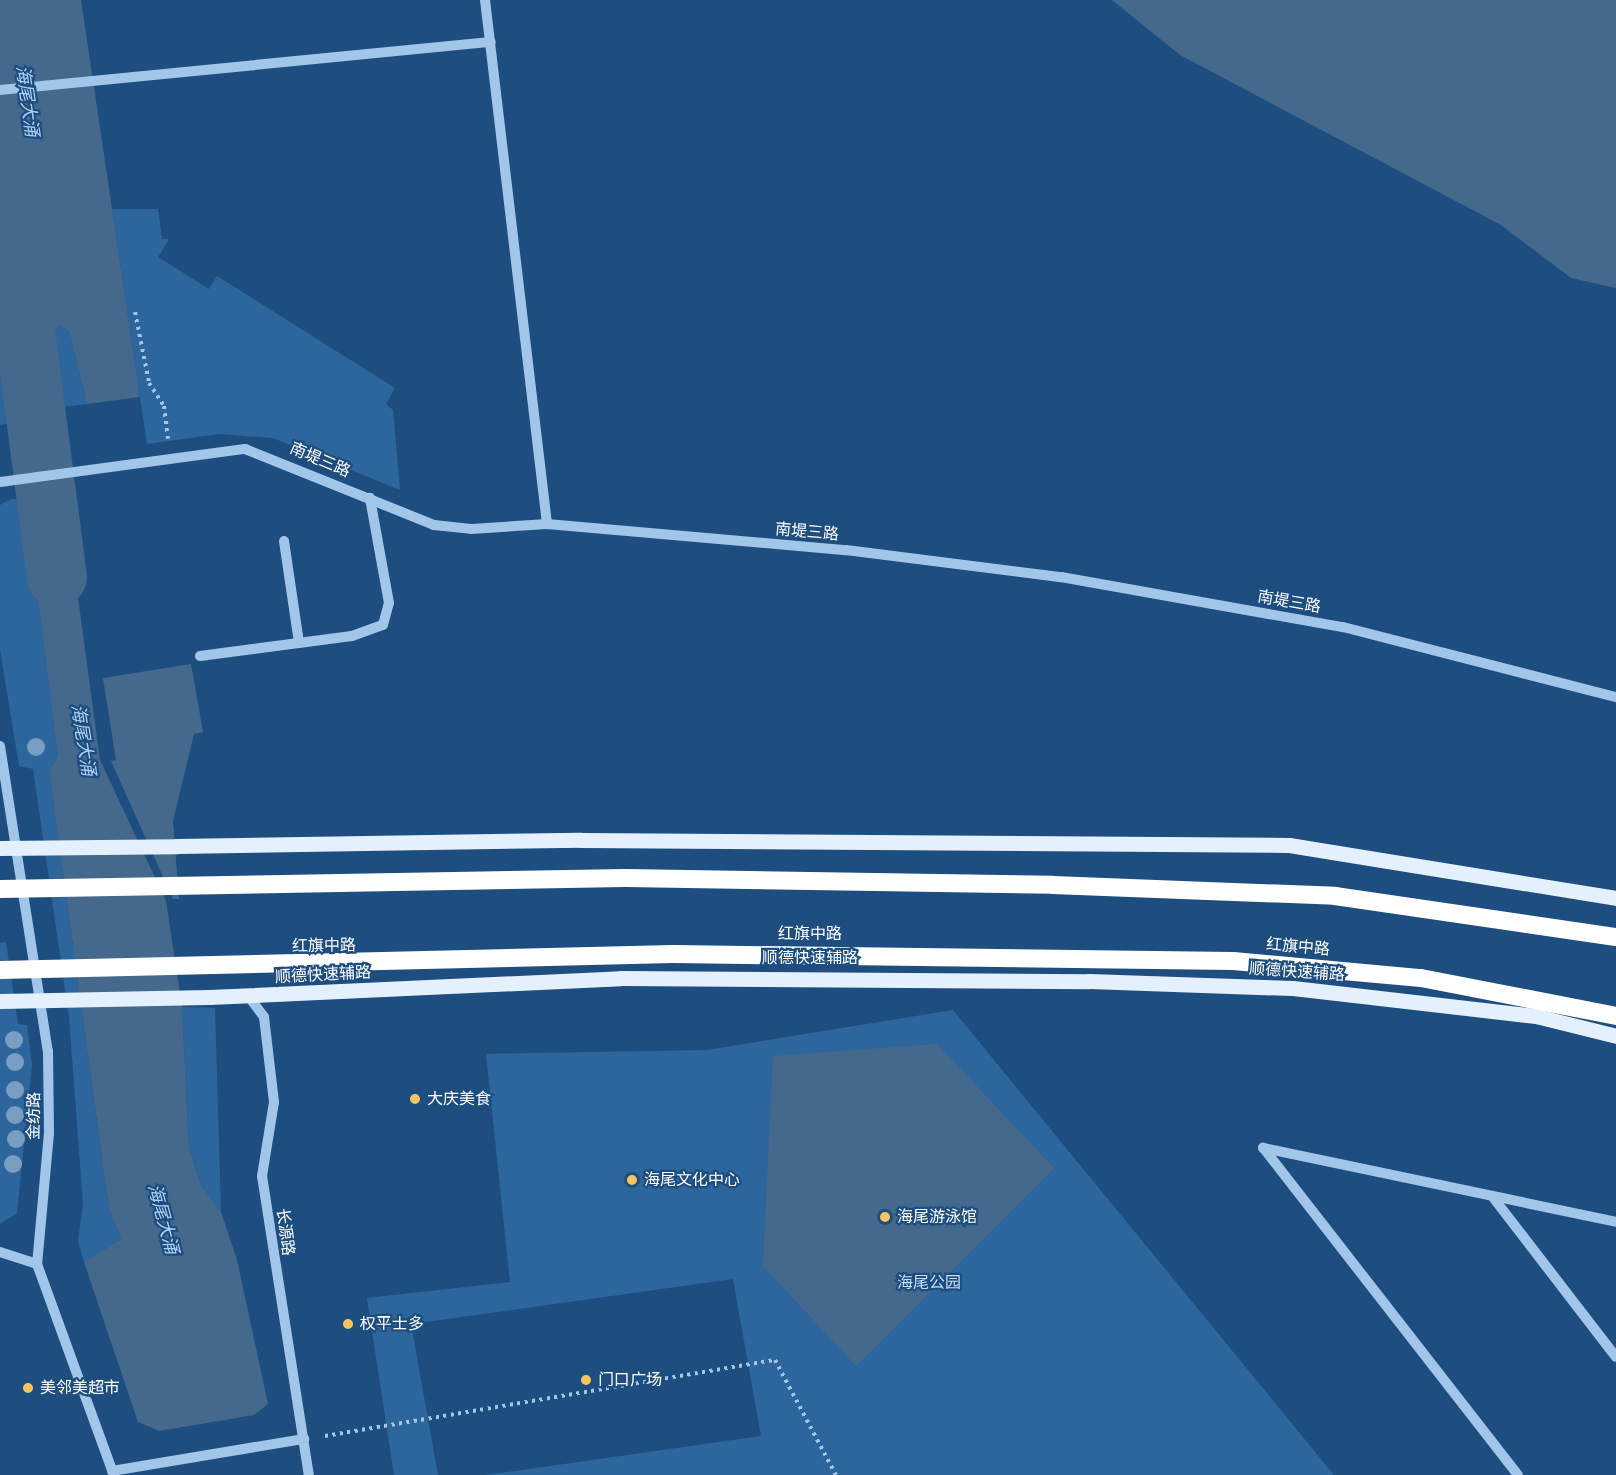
<!DOCTYPE html>
<html>
<head>
<meta charset="utf-8">
<style>
	body { margin:0 }
	#map { position:relative; width:1616px; height:1475px; overflow:hidden; background:#1e4e80; font-family:"Fira Sans","Noto Sans SC",sans-serif }
	div>[style] { position:absolute }
	.green>* { inset:0; background:#2d669d }
	.water>* { inset:0; background:#45698d }
	.pier>* { inset:0; background:#1e4e80 }
	.river>* { height:60px; margin:-30px; padding:0 30px; transform-origin:30px; border-radius:30px; background:#45698d }
	.path>* { height:4px; margin-top:-2px; transform-origin:0; background:repeating-linear-gradient(90deg,#a2c6e9 0 3px,transparent 0 7.5px) }
	.minor>* { height:10px; margin:-5px; padding:0 5px; transform-origin:5px; border-radius:5px; background:#a2c6e9 }
	.major>* { height:15px; margin:-7.5px; padding:0 7.5px; transform-origin:7.5px; border-radius:7.5px; background:#e5f0fe }
	.major-bridge>* { height:15px; margin:-7.5px; padding:0 7.5px; transform-origin:7.5px; border-radius:7.5px; background:#e5f0fe }
	.highway-bridge>* { height:18px; margin:-9px; padding:0 9px; transform-origin:9px; border-radius:9px; background:#fff }
	.trees>* { width:18px; height:18px; margin:-9px; border-radius:50%; background:#7a9ec1 }
	.dots>* { width:16px; height:16px; translate:-50% -50%; box-sizing:border-box; border:3px solid #1e4e80; border-radius:50% }
	span { translate:-50% -50%; white-space:nowrap; text-align:center; line-height:1.15; -webkit-text-stroke:4.5px #1e4e80; paint-order:stroke }
	.street-label { font-size:16px; color:#fff }
	.poi-label { font-size:16px; color:#fff }
	.left { translate:0 -50%; text-align:left }
	.park-label { font-size:16px; color:#c6dff7 }
	.water-label { font-size:18px; color:#add0f0; font-style:italic }
</style>
</head>
<body>
<div id="map">
	<div class="green">
		<i style="clip-path:polygon(112px 209px,158px 209px,162px 239px,169px 239px,158px 257px,209px 289px,217px 276px,395px 388px,386px 404px,393px 410px,400px 490px,273px 438px,219px 434px,147px 444px)"></i>
		<i style="clip-path:polygon(60px 325px,69px 331px,87px 404px,53px 408px,50px 336px)"></i>
		<i style="clip-path:polygon(0 340px,19px 422px,0 425px)"></i>
		<i style="clip-path:polygon(11px 499px,26px 499px,32px 525px,58px 756px,49px 771px,109px 1209px,121px 1239px,84px 1262px,78px 1241px,83px 1204px,69px 1017px,33px 769px,19px 766px,0 650px,0 505px)"></i>
		<i style="clip-path:polygon(6px 942px,18px 1024px,27px 1025px,32px 1065px,17px 1213px,0 1224px,0 943px)"></i>
		<i style="clip-path:polygon(182px 1007px,215px 1008px,221px 1212px,201px 1185px,189px 1148px)"></i>
		<i style="clip-path:polygon(953px 1010px,1334px 1475px,486px 1475px,761px 1436px,733px 1279px,411px 1324px,438px 1475px,394px 1475px,367px 1298px,510px 1282px,486px 1054px,707px 1050px)"></i>
	</div>
	<div class="water">
		<i style="clip-path:polygon(0 0,81px 0,140px 397px,87px 404px,69px 331px,60px 325px,50px 336px,55px 417px,19px 422px,0 340px)"></i>
		<i style="clip-path:polygon(1112px 0,1616px 0,1616px 288px,1571px 278px,1501px 225px,1180px 55px)"></i>
		<i style="clip-path:polygon(64px 494px,100px 760px,166px 901px,182px 1007px,189px 1148px,201px 1185px,221px 1212px,237px 1260px,268px 1404px,255px 1416px,269px 1475px,178px 1475px,159px 1431px,138px 1422px,84px 1262px,121px 1239px,109px 1209px,49px 771px,58px 756px,26px 499px)"></i>
		<i style="clip-path:polygon(191px 664px,203px 732px,194px 734px,173px 821px,179px 899px,173px 899px,111px 761px,116px 760px,103px 678px)"></i>
		<i style="clip-path:polygon(937px 1044px,1054px 1168px,856px 1366px,763px 1266px,773px 1056px)"></i>
	</div>
	<div class="pier">
		<i style="clip-path:polygon(268px 1404px,258px 1417px,272px 1475px,175px 1475px,157px 1433px,138px 1422px,159px 1431px,254px 1415px)"></i>
	</div>
	<div class="river">
		<i style="left:26px;top:339px;width:240px;rotate:82.6deg"></i>
	</div>
	<div class="path">
		<i style="left:135px;top:312px;width:72px;rotate:78.8deg"></i>
		<i style="left:149px;top:383px;width:27px;rotate:57deg"></i>
		<i style="left:164px;top:406px;width:33px;rotate:83deg"></i>
		<i style="left:325px;top:1436px;width:456px;rotate:-9.6deg"></i>
		<i style="left:775px;top:1360px;width:130px;rotate:62.1deg"></i>
	</div>
	<div class="minor">
		<i style="left:485px;top:0;width:528px;rotate:83.25deg"></i>
		<i style="left:0;top:90px;width:493px;rotate:-5.6deg"></i>
		<i style="left:0;top:482px;width:247px;rotate:-7.7deg"></i>
		<i style="left:245px;top:449px;width:204px;rotate:21.9deg"></i>
		<i style="left:434px;top:525px;width:37px;rotate:6deg"></i>
		<i style="left:471px;top:529px;width:76px;rotate:-3.8deg"></i>
		<i style="left:547px;top:524px;width:300px;rotate:5deg"></i>
		<i style="left:846px;top:550px;width:217px;rotate:7.2deg"></i>
		<i style="left:1061px;top:577px;width:286px;rotate:10.1deg"></i>
		<i style="left:1343px;top:627px;width:282px;rotate:14.4deg"></i>
		<i style="left:284px;top:541px;width:103px;rotate:81.6deg"></i>
		<i style="left:200px;top:656px;width:153px;rotate:-7.5deg"></i>
		<i style="left:352px;top:636px;width:33px;rotate:-20deg"></i>
		<i style="left:383px;top:625px;width:23px;rotate:-75deg"></i>
		<i style="left:389px;top:603px;width:107px;rotate:-100.3deg"></i>
		<i style="left:0;top:746px;width:309px;rotate:81.1deg"></i>
		<i style="left:48px;top:1051px;width:82px;rotate:89.3deg"></i>
		<i style="left:49px;top:1133px;width:132px;rotate:95.2deg"></i>
		<i style="left:37px;top:1264px;width:225px;rotate:70deg"></i>
		<i style="left:249px;top:997px;width:25px;rotate:53deg"></i>
		<i style="left:264px;top:1017px;width:86px;rotate:83.3deg"></i>
		<i style="left:274px;top:1102px;width:75px;rotate:99.2deg"></i>
		<i style="left:262px;top:1176px;width:303px;rotate:81.1deg"></i>
		<i style="left:1492px;top:1196px;width:203px;rotate:52.4deg"></i>
		<i style="left:0;top:1252px;width:39px;rotate:18deg"></i>
		<i style="left:112px;top:1471px;width:195px;rotate:-9.5deg"></i>
		<i style="left:1518px;top:1475px;width:415px;rotate:-127.9deg"></i>
		<i style="left:1263px;top:1148px;width:361px;rotate:11.8deg"></i>
	</div>
	<div class="major">
		<i style="left:177px;top:846px;width:404px;rotate:-0.9deg"></i>
		<i style="left:581px;top:840px;width:708px;rotate:0.4deg"></i>
		<i style="left:1289px;top:845px;width:331px;rotate:9.2deg"></i>
		<i style="left:209px;top:997px;width:412px;rotate:-2.6deg"></i>
		<i style="left:621px;top:978px;width:468px;rotate:0.4deg"></i>
		<i style="left:1089px;top:981px;width:204px;rotate:2deg"></i>
		<i style="left:1293px;top:988px;width:245px;rotate:6.6deg"></i>
		<i style="left:1536px;top:1016px;width:82px;rotate:14deg"></i>
	</div>
	<div class="major-bridge">
		<i style="left:0;top:848px;width:177px;rotate:-0.6deg"></i>
		<i style="left:0;top:1001px;width:209px;rotate:-1.1deg"></i>
	</div>
	<div class="highway-bridge">
		<i style="left:0;top:889px;width:625px;rotate:-1.01deg"></i>
		<i style="left:625px;top:878px;width:428px;rotate:0.9deg"></i>
		<i style="left:1053px;top:885px;width:282px;rotate:2.2deg"></i>
		<i style="left:1335px;top:896px;width:284px;rotate:8.3deg"></i>
		<i style="left:0;top:970px;width:673px;rotate:-1.36deg"></i>
		<i style="left:673px;top:954px;width:560px;rotate:0.72deg"></i>
		<i style="left:1233px;top:961px;width:189px;rotate:5.2deg"></i>
		<i style="left:1421px;top:978px;width:199px;rotate:11deg"></i>
	</div>
	<div class="trees">
		<i style="left:36px;top:747px"></i>
		<i style="left:14px;top:1040px"></i>
		<i style="left:15px;top:1062px"></i>
		<i style="left:15px;top:1090px"></i>
		<i style="left:15px;top:1115px"></i>
		<i style="left:16px;top:1139px"></i>
		<i style="left:13px;top:1164px"></i>
	</div>
	<div class="dots">
		<i style="left:415px;top:1099px;background:#f8c461"></i>
		<i style="left:632px;top:1180px;background:#f8c461"></i>
		<i style="left:885px;top:1217px;background:#f8c461"></i>
		<i style="left:348px;top:1324px;background:#f8c461"></i>
		<i style="left:586px;top:1380px;background:#f8c461"></i>
		<i style="left:28px;top:1388px;background:#f8c461"></i>
	</div>
	<div class="street-label">
		<span style="left:320px;top:460px;rotate:23deg">南堤三路</span>
		<span style="left:807px;top:532px;rotate:5deg">南堤三路</span>
		<span style="left:1289px;top:602px;rotate:10deg">南堤三路</span>
		<span style="left:810px;top:934px">红旗中路</span>
		<span style="left:324px;top:946px;rotate:-1deg">红旗中路</span>
		<span style="left:1298px;top:947px;rotate:5deg">红旗中路</span>
		<span style="left:810px;top:958px">顺德快速辅路</span>
		<span style="left:1297px;top:972px;rotate:4deg">顺德快速辅路</span>
		<span style="left:323px;top:975px;rotate:-3deg">顺德快速辅路</span>
		<span style="left:34px;top:1116px;rotate:-89deg">金纺路</span>
		<span style="left:285px;top:1232px;rotate:82deg">长源路</span>
	</div>
	<div class="poi-label">
		<span class="left" style="left:427px;top:1099px">大庆美食</span>
		<span class="left" style="left:644px;top:1180px">海尾文化中心</span>
		<span class="left" style="left:897px;top:1217px">海尾游泳馆</span>
		<span class="left" style="left:360px;top:1324px">权平士多</span>
		<span class="left" style="left:598px;top:1380px">门口广场</span>
		<span class="left" style="left:40px;top:1388px">美邻美超市</span>
	</div>
	<div class="park-label">
		<span style="left:929px;top:1283px">海尾公园</span>
	</div>
	<div class="water-label">
		<span style="left:27px;top:101px;rotate:82deg">海尾大涌</span>
		<span style="left:83px;top:740px;rotate:81deg">海尾大涌</span>
		<span style="left:163px;top:1219px;rotate:75deg">海尾大涌</span>
	</div>
</div>
</body>
</html>
